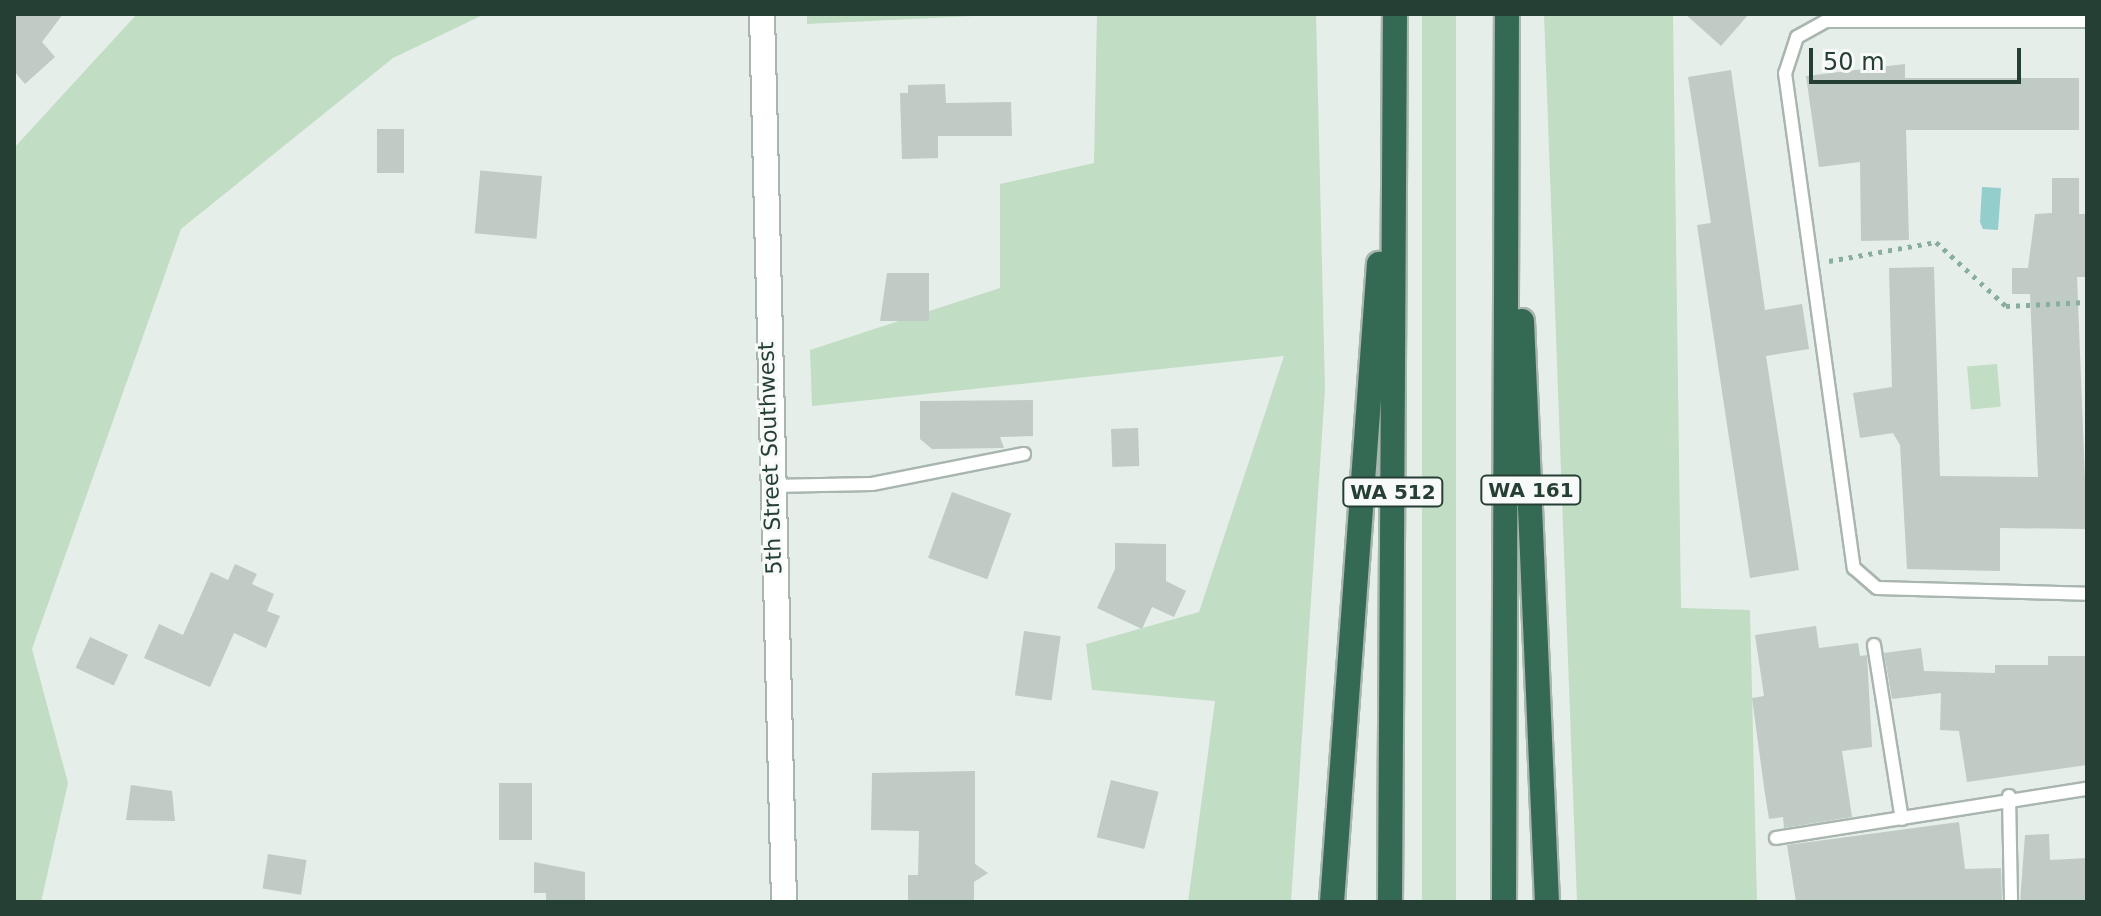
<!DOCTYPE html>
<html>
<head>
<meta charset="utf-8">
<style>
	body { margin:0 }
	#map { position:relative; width:2101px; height:916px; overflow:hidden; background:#e6eee9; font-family:"DejaVu Sans",sans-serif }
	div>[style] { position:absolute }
	.green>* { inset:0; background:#c1ddc4; transform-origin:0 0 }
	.water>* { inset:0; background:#93cecc }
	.building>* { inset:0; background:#bfcbc4; transform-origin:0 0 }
	.path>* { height:5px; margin-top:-2.5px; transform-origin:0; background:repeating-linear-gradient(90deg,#89af9c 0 4px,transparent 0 10px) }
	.roads { filter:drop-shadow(2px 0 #a9b6af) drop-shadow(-2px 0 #a9b6af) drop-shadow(0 2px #a9b6af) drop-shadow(0 -2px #a9b6af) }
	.service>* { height:12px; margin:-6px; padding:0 6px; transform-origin:6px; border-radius:6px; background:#fff }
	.minor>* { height:24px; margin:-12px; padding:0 12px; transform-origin:12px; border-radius:12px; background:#fff }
	.motorway>* { height:24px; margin:-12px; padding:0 12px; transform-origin:12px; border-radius:12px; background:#346954 }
	span { translate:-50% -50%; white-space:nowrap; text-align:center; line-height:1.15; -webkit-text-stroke:6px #f7faf8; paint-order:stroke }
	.shield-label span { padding:2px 6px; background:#f7faf8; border:2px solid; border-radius:6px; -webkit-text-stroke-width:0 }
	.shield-label { font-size:20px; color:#263f34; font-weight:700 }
	.street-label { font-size:22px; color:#263f34 }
	.frame { position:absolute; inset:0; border:16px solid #263f34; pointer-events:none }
	.scale { position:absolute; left:1809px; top:48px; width:212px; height:36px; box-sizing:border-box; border:4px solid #263f34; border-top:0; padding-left:10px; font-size:24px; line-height:28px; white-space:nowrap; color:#263f34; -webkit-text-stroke:6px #f7faf8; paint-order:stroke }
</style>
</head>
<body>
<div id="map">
	<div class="green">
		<i style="clip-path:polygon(137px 14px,485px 14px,393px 58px,181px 229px,32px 649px,68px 783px,41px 902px,14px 902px,14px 148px)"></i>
		<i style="clip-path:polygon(807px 14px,1016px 14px,807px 24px)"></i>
		<i style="clip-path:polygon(1097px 14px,1316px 14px,1325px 389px,1291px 902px,1188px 902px,1215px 701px,1092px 690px,1086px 644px,1199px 612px,1284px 356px,812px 406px,810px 350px,1000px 288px,1000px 184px,1094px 163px)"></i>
		<i style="left:1422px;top:14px;width:34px;height:888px"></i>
		<i style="clip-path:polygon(1544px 14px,1673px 14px,1681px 608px,1750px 610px,1757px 902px,1577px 902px)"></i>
		<i style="left:1997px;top:364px;width:43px;height:30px;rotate:85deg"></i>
	</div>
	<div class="water">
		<i style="clip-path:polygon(1982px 187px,2001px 188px,1998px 230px,1983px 229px,1980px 222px)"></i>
	</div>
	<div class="building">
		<i style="clip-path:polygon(14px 14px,63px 14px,42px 42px,55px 57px,25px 84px,14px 71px)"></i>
		<i style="clip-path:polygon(1685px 14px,1749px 14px,1721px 46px)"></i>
		<i style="clip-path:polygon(1905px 64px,1905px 78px,2079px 78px,2079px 130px,1906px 130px,1909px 240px,1861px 241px,1860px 162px,1819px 167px,1806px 76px)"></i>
		<i style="clip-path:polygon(1731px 70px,1765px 310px,1802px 304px,1809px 349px,1766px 356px,1799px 570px,1750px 578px,1697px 225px,1711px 223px,1688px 77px)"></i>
		<i style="clip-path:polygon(945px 84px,946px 103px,1011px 102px,1012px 136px,938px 136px,938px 158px,902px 159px,900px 93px,908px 93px,908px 85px)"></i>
		<i style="left:377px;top:129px;width:27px;height:44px"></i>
		<i style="left:542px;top:176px;width:63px;height:62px;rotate:95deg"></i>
		<i style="clip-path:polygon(2052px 178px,2079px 178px,2079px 214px,2087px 214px,2087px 277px,2077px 277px,2087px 529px,2000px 528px,2000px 571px,1907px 569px,1900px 445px,1893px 433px,1860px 438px,1853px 393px,1892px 387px,1889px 268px,1934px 267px,1940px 476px,2038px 477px,2030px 294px,2012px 294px,2012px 268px,2028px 268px,2035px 214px,2052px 213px)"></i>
		<i style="clip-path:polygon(887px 273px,929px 273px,929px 321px,880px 321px)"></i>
		<i style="clip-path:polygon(1033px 400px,1033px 436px,1000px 437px,1004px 448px,932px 449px,920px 439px,920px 401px)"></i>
		<i style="left:1138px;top:428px;width:38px;height:27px;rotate:88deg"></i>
		<i style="left:952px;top:492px;width:63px;height:70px;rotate:20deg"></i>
		<i style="clip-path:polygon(1115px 543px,1166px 544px,1166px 581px,1186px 591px,1174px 617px,1152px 607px,1142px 629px,1097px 608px,1115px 569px)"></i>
		<i style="clip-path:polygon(235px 564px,257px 574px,252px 584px,274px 594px,267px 611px,280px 616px,266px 648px,234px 633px,210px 687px,144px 658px,159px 624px,183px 635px,211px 572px,228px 580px)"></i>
		<i style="clip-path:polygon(1816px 626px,1819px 648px,1858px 643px,1860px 656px,1867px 655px,1872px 747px,1842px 751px,1852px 817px,1784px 828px,1783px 817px,1769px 819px,1764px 787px,1752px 698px,1764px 696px,1755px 635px)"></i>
		<i style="left:1024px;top:631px;width:37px;height:65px;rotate:8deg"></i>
		<i style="left:90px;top:637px;width:42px;height:34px;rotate:25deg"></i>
		<i style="clip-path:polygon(1921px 648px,1924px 671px,1995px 673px,1995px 665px,2048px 665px,2048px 656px,2087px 656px,2087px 765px,1967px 782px,1959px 731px,1940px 730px,1941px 693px,1892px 699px,1884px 653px)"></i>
		<i style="clip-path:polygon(975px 771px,975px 864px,988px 873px,974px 882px,974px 902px,908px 902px,908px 875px,918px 875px,919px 831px,871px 830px,872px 773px)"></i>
		<i style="left:1111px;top:780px;width:49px;height:59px;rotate:14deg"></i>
		<i style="left:499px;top:783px;width:33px;height:57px"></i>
		<i style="clip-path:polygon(131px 785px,172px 791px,175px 821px,126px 820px)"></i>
		<i style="clip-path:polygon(1959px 822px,1965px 869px,2001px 868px,2002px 902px,1796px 902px,1787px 845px)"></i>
		<i style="clip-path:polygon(2049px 834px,2050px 860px,2087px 858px,2087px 902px,2020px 902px,2025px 835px)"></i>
		<i style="left:268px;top:854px;width:39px;height:35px;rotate:9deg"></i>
		<i style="clip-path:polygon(534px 862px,585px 872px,585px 901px,546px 902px,546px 893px,534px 893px)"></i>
	</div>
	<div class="path">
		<i style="left:1829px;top:261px;width:109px;rotate:-10.1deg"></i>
		<i style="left:1936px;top:242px;width:95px;rotate:42.4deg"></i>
		<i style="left:2006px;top:306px;width:81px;rotate:-2.8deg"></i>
	</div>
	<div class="roads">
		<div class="service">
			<i style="left:2087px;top:21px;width:261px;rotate:180deg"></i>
			<i style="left:1826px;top:21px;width:33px;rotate:151deg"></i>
			<i style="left:1797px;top:37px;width:38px;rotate:108deg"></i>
			<i style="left:1785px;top:73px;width:500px;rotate:82.1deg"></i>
			<i style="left:1854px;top:568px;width:30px;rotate:41deg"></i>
			<i style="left:1877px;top:588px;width:210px;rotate:1.6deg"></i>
			<i style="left:771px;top:486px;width:101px;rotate:-1.1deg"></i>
			<i style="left:872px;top:484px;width:155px;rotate:-11.2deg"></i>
			<i style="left:1874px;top:645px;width:176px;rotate:80.9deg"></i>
			<i style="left:2009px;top:796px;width:106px;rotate:88.9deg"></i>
			<i style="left:1776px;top:838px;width:315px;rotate:-9deg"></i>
		</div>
		<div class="minor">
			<i style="left:762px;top:14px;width:888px;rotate:88.58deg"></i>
		</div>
		<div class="motorway">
			<i style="left:1522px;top:321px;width:582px;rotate:87.54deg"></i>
			<i style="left:1332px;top:902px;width:640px;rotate:-85.79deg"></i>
			<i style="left:1390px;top:902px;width:888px;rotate:-89.68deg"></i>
			<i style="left:1504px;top:902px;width:888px;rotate:-89.81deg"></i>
		</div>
	</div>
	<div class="shield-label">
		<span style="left:1531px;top:490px">WA 161</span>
		<span style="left:1393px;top:492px">WA 512</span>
	</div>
	<div class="street-label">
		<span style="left:770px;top:458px;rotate:-92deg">5th Street Southwest</span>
	</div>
	<div class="frame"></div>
	<div class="scale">50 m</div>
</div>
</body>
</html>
